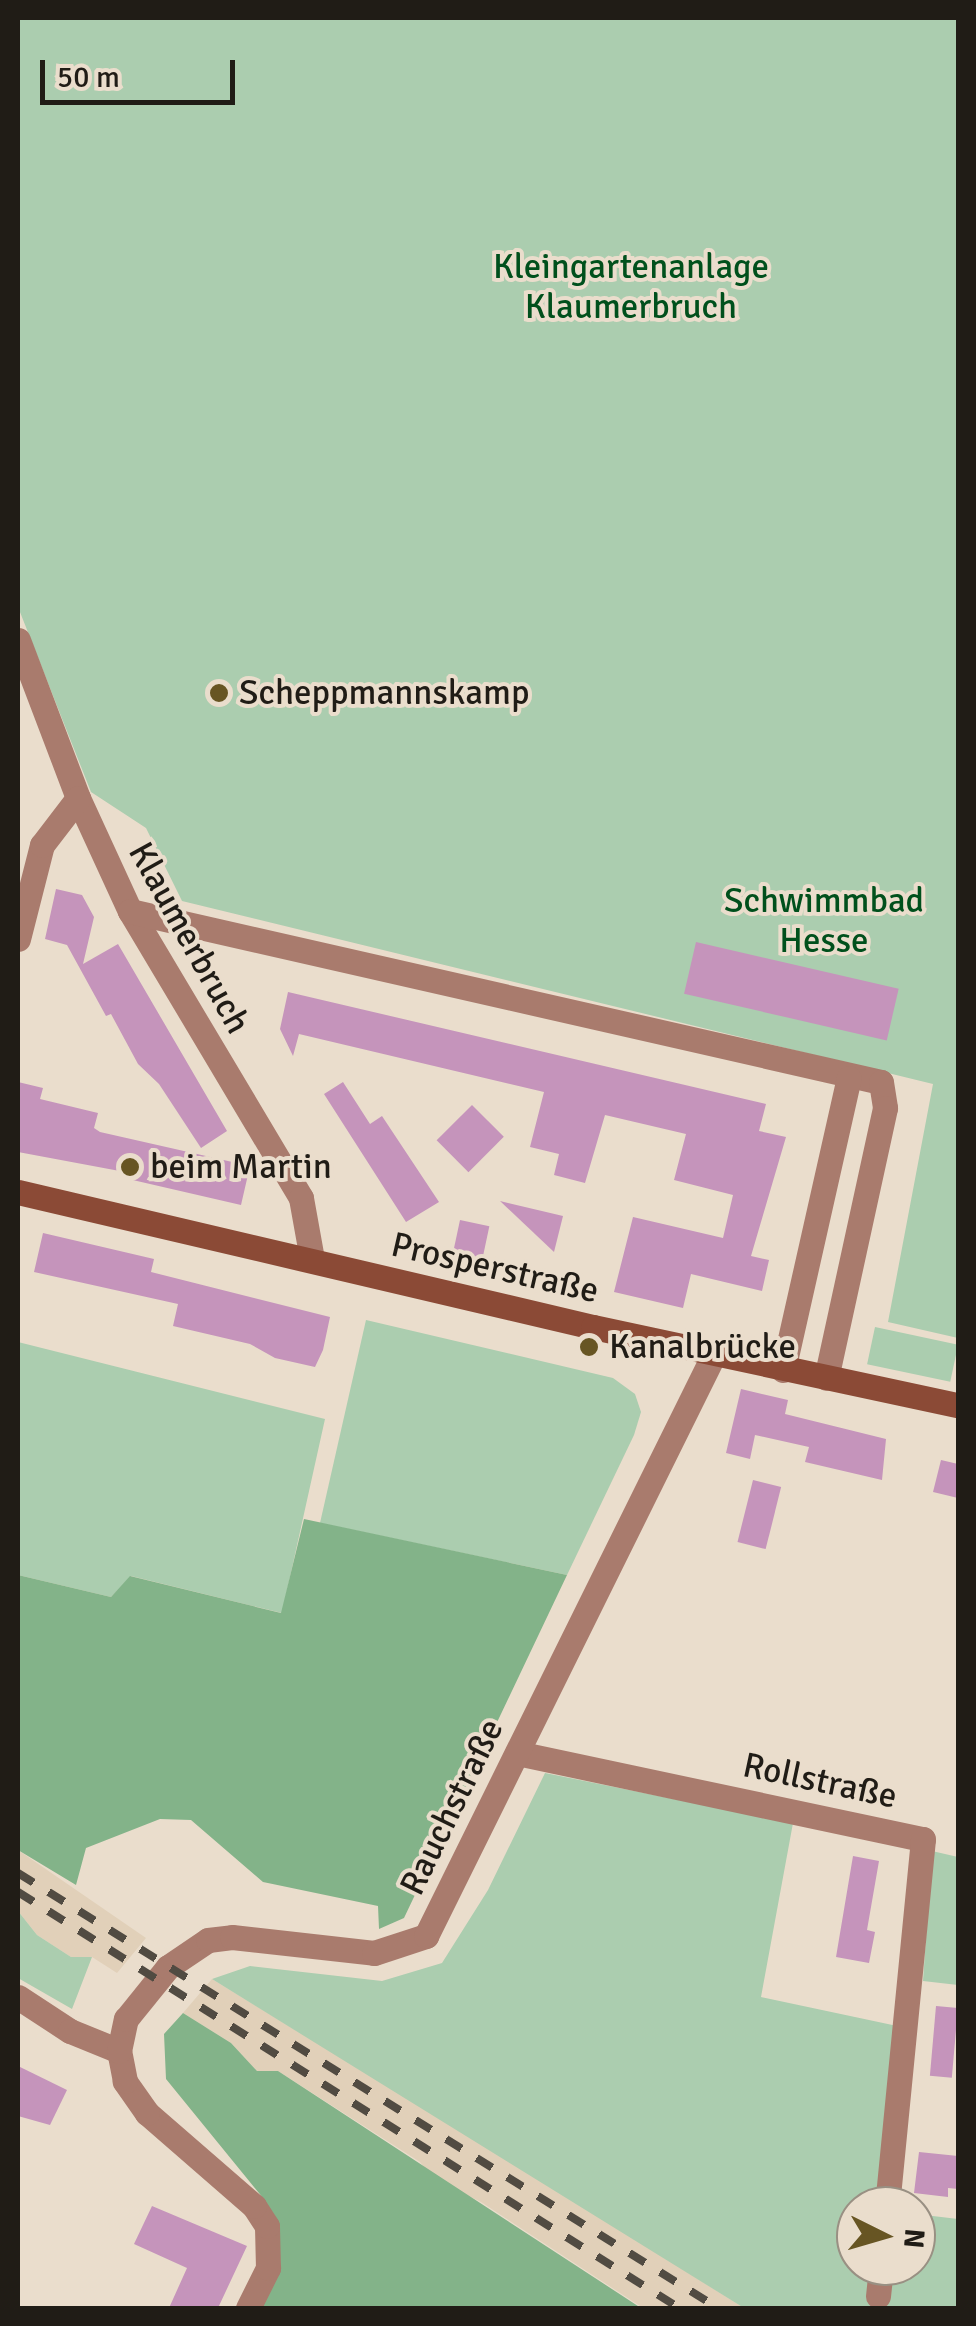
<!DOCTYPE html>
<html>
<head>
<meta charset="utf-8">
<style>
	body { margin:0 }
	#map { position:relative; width:976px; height:2326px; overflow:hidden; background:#eaddcc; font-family:Signika,sans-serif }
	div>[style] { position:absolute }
	.built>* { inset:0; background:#e1d0b9 }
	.green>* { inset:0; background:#abcdaf; transform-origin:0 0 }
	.forest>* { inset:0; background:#83b389 }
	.building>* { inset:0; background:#c594bb; transform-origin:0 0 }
	.street>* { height:25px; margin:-12.5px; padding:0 12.5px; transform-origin:12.5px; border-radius:12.5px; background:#a97b6d }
	.secondary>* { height:25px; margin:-12.5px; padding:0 12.5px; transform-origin:12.5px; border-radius:12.5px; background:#8b4a36 }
	.rail>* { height:8px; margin-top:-4px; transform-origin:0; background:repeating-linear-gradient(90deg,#514b42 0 18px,transparent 0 36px) }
	.dots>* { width:28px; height:28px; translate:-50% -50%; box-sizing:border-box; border:5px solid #eaddcc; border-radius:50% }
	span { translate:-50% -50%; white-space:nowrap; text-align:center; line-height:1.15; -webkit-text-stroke:8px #eaddcc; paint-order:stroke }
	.park-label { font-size:35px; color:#00501c }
	.poi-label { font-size:35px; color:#201c16 }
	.left { translate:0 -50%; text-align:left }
	.street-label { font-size:35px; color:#201c16 }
	.frame { position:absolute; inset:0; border:20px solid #201c16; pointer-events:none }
	.north { position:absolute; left:836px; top:2186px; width:100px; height:100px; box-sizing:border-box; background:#eaddcc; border:2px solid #999083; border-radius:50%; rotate:95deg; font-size:28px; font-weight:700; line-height:40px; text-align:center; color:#201c16 }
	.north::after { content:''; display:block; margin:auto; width:35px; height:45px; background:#675523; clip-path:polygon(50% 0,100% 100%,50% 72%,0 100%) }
	.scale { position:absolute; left:40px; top:60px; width:195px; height:45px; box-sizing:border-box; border:5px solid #201c16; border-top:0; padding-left:12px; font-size:30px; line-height:35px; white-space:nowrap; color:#201c16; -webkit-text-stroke:8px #eaddcc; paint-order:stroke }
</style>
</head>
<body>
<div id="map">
	<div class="built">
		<i style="clip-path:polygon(18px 1850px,146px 1938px,117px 1973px,92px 1957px,71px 1957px,37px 1935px,18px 1911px)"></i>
		<i style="clip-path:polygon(212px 1979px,536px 2177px,744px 2308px,643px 2308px,481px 2202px,434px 2179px,420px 2162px,278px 2071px,257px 2071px,231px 2043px,183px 2013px)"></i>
	</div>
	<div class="green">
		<i style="clip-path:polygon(18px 18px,958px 18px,958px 1338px,888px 1322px,933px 1084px,182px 901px,146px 828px,91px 792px,18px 607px)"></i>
		<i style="clip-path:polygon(366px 1320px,613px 1378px,635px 1394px,641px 1412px,634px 1435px,567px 1575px,320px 1523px)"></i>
		<i style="left:875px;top:1327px;width:85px;height:38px;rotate:12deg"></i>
		<i style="clip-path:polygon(18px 1342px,325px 1419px,282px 1613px,131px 1576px,111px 1597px,18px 1575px)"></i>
		<i style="clip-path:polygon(545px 1773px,793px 1823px,761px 1997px,916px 2030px,897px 2206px,856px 2206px,856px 2266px,916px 2266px,916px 2214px,958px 2219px,958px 2308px,744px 2308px,212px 1979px,250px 1966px,382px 1981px,442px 1963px,488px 1890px)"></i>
		<i style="clip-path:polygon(932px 1851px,958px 1857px,958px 1985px,923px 1981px)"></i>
		<i style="clip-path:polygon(18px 1911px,37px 1935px,71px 1957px,92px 1957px,72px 2009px,18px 1978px)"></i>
	</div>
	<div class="forest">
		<i style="clip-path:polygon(304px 1519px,567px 1575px,404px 1918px,379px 1929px,378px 1906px,263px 1882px,191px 1820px,160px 1819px,86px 1848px,76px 1885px,18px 1850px,18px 1575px,111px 1597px,130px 1576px,281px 1613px)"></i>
		<i style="clip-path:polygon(183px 2013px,231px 2043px,257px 2071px,278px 2071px,641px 2308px,254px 2308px,274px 2221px,263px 2198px,166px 2079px,164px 2034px)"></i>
	</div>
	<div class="building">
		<i style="clip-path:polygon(56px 889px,82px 895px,94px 917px,83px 964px,118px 944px,227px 1131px,201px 1148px,159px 1084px,138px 1064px,111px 1014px,106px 1016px,67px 945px,45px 939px)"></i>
		<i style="left:696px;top:942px;width:208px;height:53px;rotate:13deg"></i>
		<i style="clip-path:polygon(288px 992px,766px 1104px,759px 1131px,786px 1137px,751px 1256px,769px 1260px,762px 1291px,691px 1274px,683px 1308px,614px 1292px,633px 1217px,723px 1238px,733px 1195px,674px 1180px,686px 1134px,605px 1115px,585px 1183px,554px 1175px,559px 1154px,530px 1147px,544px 1092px,299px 1034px,293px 1056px,280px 1029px)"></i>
		<i style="clip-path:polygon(18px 1082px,43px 1088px,40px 1099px,98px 1113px,94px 1128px,100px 1132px,250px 1166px,241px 1205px,124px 1178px,125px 1172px,18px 1152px)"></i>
		<i style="clip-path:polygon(343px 1082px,370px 1124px,382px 1116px,439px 1202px,406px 1222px,324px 1094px)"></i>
		<i style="left:472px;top:1105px;width:45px;height:50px;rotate:45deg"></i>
		<i style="clip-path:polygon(500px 1201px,563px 1216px,554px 1252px)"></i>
		<i style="left:460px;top:1220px;width:30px;height:36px;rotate:12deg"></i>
		<i style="clip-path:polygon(43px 1233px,154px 1259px,151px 1272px,330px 1317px,323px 1350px,315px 1367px,275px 1358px,250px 1344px,173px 1326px,178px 1304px,34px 1272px)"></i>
		<i style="clip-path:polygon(741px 1389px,788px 1400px,785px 1414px,886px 1439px,882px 1480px,805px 1462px,809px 1447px,755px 1435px,750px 1459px,726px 1453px)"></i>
		<i style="clip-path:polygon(941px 1460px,958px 1464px,958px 1498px,933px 1492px)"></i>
		<i style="left:753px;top:1480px;width:29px;height:64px;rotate:14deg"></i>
		<i style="clip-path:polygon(853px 1856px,879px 1861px,867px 1930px,875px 1932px,869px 1963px,836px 1957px)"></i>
		<i style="left:936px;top:2006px;width:22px;height:70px;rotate:5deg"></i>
		<i style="clip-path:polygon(18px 2066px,67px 2090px,50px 2125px,18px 2116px)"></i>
		<i style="clip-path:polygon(919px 2152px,958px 2156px,958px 2189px,948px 2188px,948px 2197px,914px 2193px)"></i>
		<i style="clip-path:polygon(152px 2206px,247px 2246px,218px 2308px,169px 2308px,187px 2268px,134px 2244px)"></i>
	</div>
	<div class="street">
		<i style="left:18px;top:640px;width:169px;rotate:69.2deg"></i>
		<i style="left:78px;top:798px;width:124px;rotate:65.3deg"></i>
		<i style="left:130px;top:911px;width:334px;rotate:59.2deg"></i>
		<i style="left:301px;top:1198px;width:62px;rotate:79.8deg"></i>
		<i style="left:130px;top:911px;width:770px;rotate:12.83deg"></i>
		<i style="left:881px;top:1082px;width:26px;rotate:81deg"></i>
		<i style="left:885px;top:1108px;width:276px;rotate:102.3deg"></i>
		<i style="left:18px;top:939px;width:97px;rotate:-75.7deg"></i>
		<i style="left:42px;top:845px;width:59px;rotate:-52.5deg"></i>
		<i style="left:783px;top:1370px;width:299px;rotate:-77.3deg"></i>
		<i style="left:517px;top:1753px;width:415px;rotate:12deg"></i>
		<i style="left:923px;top:1839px;width:369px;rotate:95.6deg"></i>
		<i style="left:18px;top:1997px;width:62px;rotate:33.2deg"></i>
		<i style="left:70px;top:2031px;width:53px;rotate:22.2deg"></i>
		<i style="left:878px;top:2296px;width:30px;rotate:-84deg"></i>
		<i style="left:248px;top:2308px;width:45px;rotate:-63.4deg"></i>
		<i style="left:268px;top:2268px;width:42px;rotate:-91.4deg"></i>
		<i style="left:267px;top:2226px;width:24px;rotate:-123deg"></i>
		<i style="left:254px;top:2206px;width:142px;rotate:-139deg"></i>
		<i style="left:147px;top:2113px;width:39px;rotate:-125deg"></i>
		<i style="left:125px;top:2081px;width:31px;rotate:-101deg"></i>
		<i style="left:119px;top:2051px;width:33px;rotate:-78deg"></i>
		<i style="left:126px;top:2019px;width:67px;rotate:-51.1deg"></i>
		<i style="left:168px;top:1967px;width:48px;rotate:-34deg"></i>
		<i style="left:208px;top:1940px;width:24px;rotate:-7deg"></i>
		<i style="left:232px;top:1937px;width:143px;rotate:6.4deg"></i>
		<i style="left:374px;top:1953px;width:55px;rotate:-18.1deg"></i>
		<i style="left:426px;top:1936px;width:649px;rotate:-63.67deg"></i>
	</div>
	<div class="secondary">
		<i style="left:18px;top:1192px;width:591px;rotate:13.21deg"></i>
		<i style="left:593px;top:1327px;width:373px;rotate:12.1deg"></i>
	</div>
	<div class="rail">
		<i style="left:18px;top:1873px;width:824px;rotate:31.86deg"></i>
		<i style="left:18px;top:1892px;width:781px;rotate:32.18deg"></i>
	</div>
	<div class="dots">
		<i style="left:219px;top:693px;background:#675523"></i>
		<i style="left:130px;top:1167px;background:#675523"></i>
		<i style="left:589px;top:1347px;background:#675523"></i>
	</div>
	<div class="park-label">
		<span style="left:631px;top:287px">Kleingartenanlage<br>Klaumerbruch</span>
		<span style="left:824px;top:921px">Schwimmbad<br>Hesse</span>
	</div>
	<div class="poi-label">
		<span class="left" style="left:239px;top:693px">Scheppmannskamp</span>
		<span class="left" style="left:150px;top:1167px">beim Martin</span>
		<span class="left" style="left:609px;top:1347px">Kanalbrücke</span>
	</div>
	<div class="street-label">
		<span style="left:189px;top:938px;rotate:61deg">Klaumerbruch</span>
		<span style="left:495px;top:1268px;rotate:13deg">Prosperstraße</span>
		<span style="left:820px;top:1781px;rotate:12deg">Rollstraße</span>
		<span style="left:452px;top:1807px;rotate:-64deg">Rauchstraße</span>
	</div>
	<div class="frame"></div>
	<div class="north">N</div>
	<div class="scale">50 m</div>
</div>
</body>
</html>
